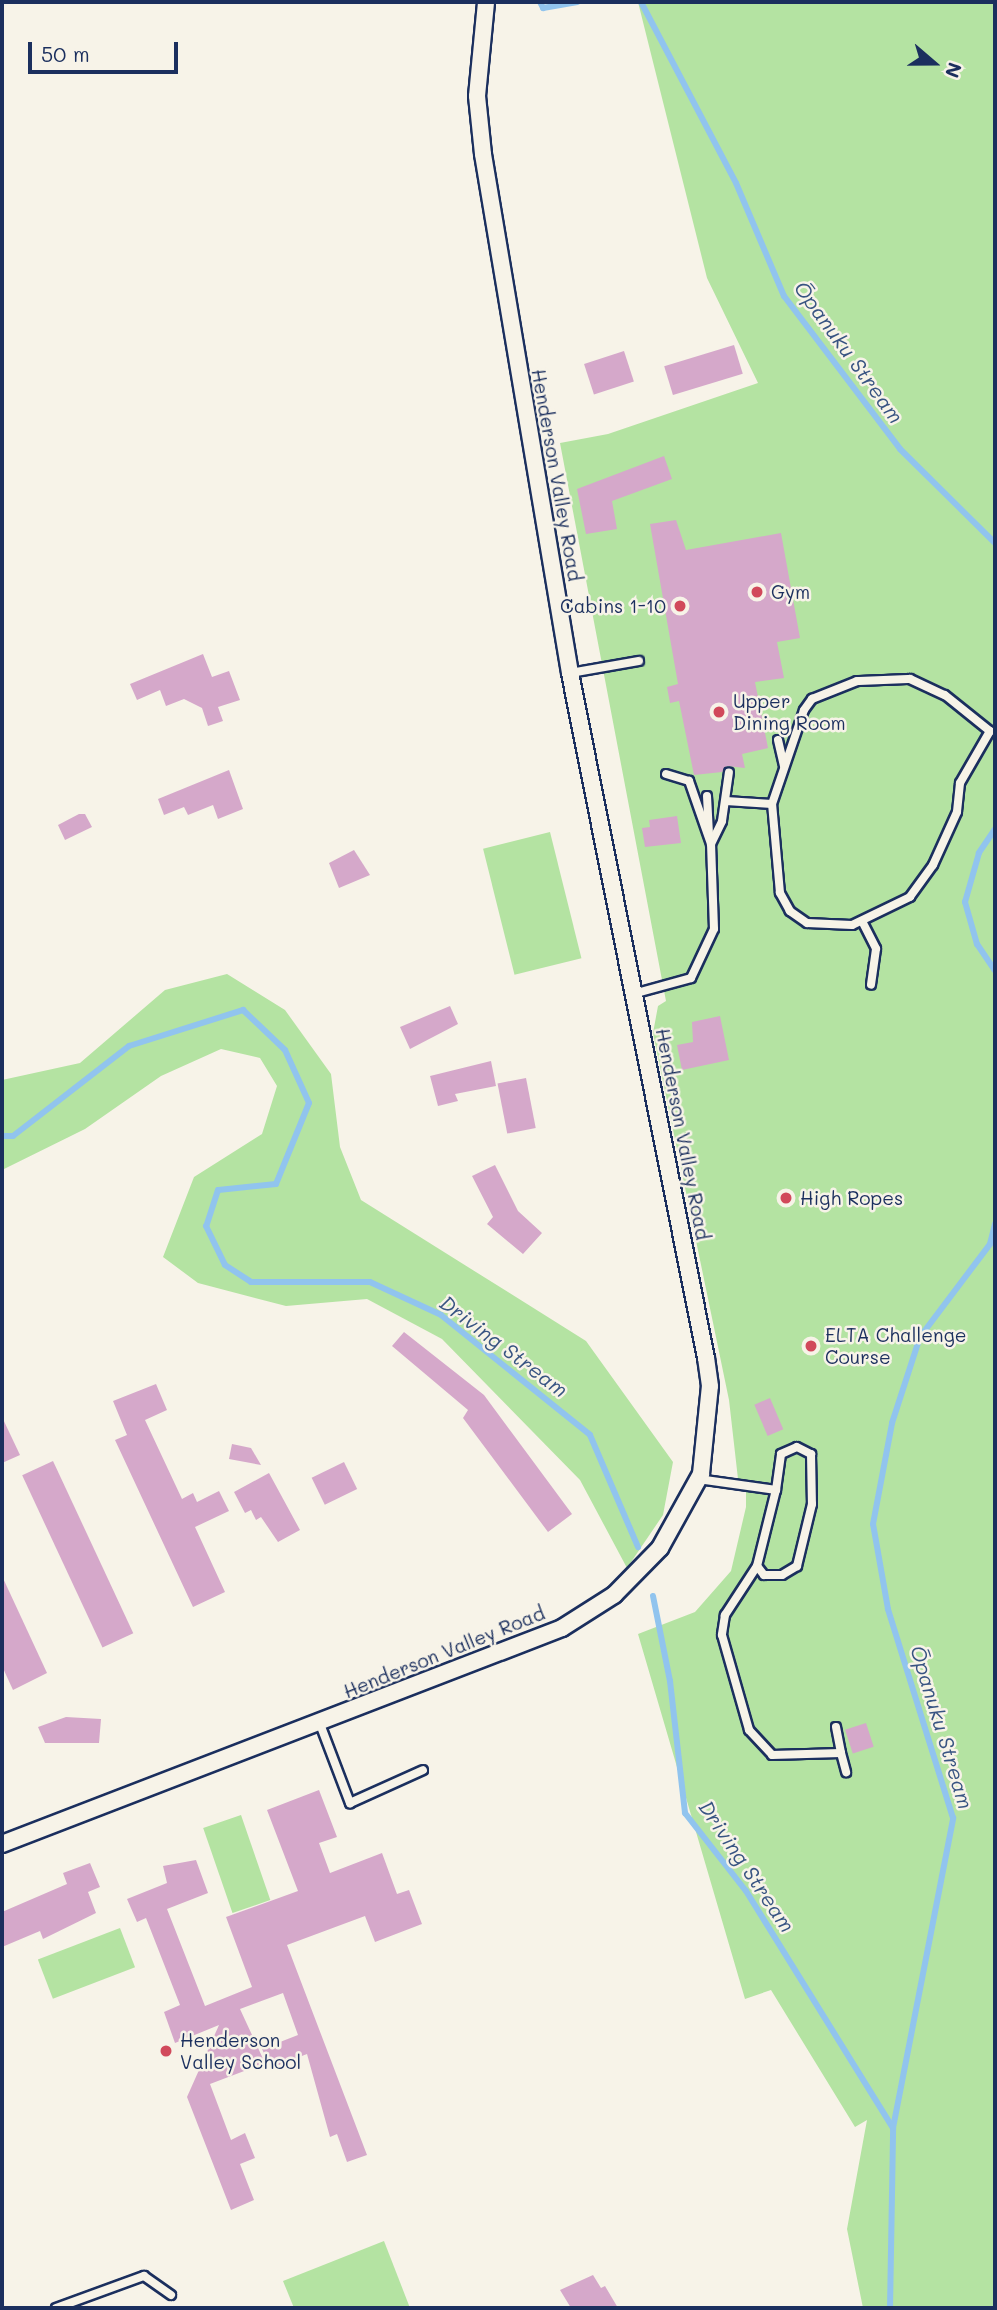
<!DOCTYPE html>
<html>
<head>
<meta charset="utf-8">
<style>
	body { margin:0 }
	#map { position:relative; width:997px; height:2310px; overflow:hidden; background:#f7f3e8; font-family:Mali,sans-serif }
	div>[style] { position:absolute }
	.green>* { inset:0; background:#b4e3a2; transform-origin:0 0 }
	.stream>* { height:6px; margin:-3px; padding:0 3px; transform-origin:3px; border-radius:3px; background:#91c4ee }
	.building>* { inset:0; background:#d5a8ca; transform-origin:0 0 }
	.roads { filter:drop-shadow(2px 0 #1b2f5e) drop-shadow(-2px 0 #1b2f5e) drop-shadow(0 2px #1b2f5e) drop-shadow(0 -2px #1b2f5e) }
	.service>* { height:8px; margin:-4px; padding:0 4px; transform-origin:4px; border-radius:4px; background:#f7f3e8 }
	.minor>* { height:16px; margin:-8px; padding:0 8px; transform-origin:8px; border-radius:8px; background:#f7f3e8 }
	.dots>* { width:19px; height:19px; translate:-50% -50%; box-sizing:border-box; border:4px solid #f7f3e8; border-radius:50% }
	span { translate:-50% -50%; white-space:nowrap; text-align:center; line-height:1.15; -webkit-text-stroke:5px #f7f3e8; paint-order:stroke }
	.street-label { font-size:19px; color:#1b2f5e }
	.poi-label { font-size:19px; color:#1b2f5e }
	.left { translate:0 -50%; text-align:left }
	.right { translate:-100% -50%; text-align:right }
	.water-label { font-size:21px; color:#385482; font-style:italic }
	.frame { position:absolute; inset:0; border:4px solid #1b2f5e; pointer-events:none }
	.north { position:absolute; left:899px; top:28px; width:70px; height:70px; -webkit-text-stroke:5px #f7f3e8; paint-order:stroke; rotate:110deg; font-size:19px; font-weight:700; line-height:28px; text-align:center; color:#1b2f5e }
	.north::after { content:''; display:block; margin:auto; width:24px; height:32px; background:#1b2f5e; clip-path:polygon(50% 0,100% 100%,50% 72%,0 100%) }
	.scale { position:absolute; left:28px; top:42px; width:150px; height:32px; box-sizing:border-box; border:4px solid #1b2f5e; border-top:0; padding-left:9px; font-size:21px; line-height:24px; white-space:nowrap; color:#1b2f5e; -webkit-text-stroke:5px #f7f3e8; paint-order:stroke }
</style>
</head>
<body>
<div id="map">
	<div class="green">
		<i style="clip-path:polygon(638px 2px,995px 2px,995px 2308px,863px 2308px,847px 2229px,867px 2120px,855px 2127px,771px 1990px,745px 1999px,638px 1634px,695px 1612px,731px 1571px,746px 1507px,746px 1480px,738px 1479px,729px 1400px,653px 1033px,658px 1006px,666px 1001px,560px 443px,608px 434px,758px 383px,707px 278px)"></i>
		<i style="left:550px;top:832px;width:130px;height:69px;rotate:76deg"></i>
		<i style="clip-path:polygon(227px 974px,285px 1010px,331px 1074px,340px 1147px,361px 1200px,586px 1341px,673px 1462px,663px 1515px,627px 1568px,580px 1480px,442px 1339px,367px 1299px,286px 1306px,198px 1283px,163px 1257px,194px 1177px,262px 1134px,277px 1086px,260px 1058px,221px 1049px,161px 1076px,85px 1129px,2px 1170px,2px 1080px,80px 1063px,165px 990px)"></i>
		<i style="left:241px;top:1815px;width:90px;height:40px;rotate:71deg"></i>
		<i style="left:120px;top:1928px;width:42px;height:88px;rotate:69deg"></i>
		<i style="clip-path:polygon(384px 2241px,410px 2308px,294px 2308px,283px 2281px)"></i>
	</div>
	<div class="stream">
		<i style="left:540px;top:2px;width:7px;rotate:63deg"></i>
		<i style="left:543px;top:8px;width:35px;rotate:-10deg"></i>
		<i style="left:641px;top:2px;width:204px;rotate:62.3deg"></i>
		<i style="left:736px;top:183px;width:123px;rotate:67deg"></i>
		<i style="left:784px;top:296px;width:192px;rotate:52.8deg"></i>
		<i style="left:900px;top:449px;width:134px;rotate:44.7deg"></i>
		<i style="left:995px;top:829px;width:29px;rotate:124deg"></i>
		<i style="left:979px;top:853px;width:51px;rotate:105.9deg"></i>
		<i style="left:965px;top:902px;width:44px;rotate:74.1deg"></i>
		<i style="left:977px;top:944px;width:32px;rotate:56deg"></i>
		<i style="left:2px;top:1136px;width:11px"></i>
		<i style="left:13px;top:1136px;width:147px;rotate:-37.8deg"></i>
		<i style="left:129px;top:1046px;width:120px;rotate:-17.5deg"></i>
		<i style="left:243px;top:1010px;width:58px;rotate:43.6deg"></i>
		<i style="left:285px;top:1050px;width:58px;rotate:65.6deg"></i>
		<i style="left:309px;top:1103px;width:87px;rotate:112.2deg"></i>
		<i style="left:276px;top:1184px;width:58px;rotate:174.1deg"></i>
		<i style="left:218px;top:1190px;width:38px;rotate:108deg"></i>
		<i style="left:206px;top:1226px;width:43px;rotate:64deg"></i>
		<i style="left:225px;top:1265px;width:31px;rotate:33deg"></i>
		<i style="left:251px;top:1282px;width:119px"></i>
		<i style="left:370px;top:1282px;width:78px;rotate:24.9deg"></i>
		<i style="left:441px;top:1315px;width:191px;rotate:38.8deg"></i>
		<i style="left:590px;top:1435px;width:122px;rotate:66.8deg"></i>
		<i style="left:653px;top:1596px;width:87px;rotate:78.7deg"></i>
		<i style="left:670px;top:1681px;width:133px;rotate:83.5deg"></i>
		<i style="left:685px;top:1813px;width:99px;rotate:52deg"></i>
		<i style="left:746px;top:1891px;width:279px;rotate:58.2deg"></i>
		<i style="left:890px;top:2308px;width:180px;rotate:-89deg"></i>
		<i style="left:893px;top:2128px;width:316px;rotate:-79deg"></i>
		<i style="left:953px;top:1818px;width:219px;rotate:-107.3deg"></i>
		<i style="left:888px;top:1609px;width:86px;rotate:-100deg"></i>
		<i style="left:873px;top:1524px;width:103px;rotate:-79.3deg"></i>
		<i style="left:892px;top:1423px;width:90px;rotate:-72deg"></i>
		<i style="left:920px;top:1337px;width:116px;rotate:-53deg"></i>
		<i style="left:990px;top:1244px;width:21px;rotate:-76deg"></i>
	</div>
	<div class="building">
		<i style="left:734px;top:345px;width:30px;height:73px;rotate:73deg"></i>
		<i style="left:624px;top:351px;width:32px;height:42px;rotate:72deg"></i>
		<i style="clip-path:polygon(664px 456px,672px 479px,612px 501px,617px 529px,586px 534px,577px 489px)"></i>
		<i style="clip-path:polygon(676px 520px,686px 550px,781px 533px,800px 638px,777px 642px,784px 678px,755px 682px,768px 748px,742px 754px,745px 768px,727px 766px,722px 772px,694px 775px,679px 701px,670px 703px,667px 687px,678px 684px,650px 524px)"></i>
		<i style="clip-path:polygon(203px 654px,212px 677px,229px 671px,240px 700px,218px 707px,223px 721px,208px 726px,202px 708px,184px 699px,166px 706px,160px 690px,137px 700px,130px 684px)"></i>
		<i style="clip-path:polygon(229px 770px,243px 809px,218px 819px,213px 805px,188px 815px,184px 807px,164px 815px,158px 799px)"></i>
		<i style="clip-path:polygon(79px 814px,85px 814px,92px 827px,65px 840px,58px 825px)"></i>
		<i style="clip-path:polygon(677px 816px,681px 843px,645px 847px,642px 828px,650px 827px,649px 820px)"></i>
		<i style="clip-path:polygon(354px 850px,370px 875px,339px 888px,329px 863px)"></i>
		<i style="clip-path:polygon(450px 1006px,458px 1024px,410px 1049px,400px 1027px)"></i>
		<i style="clip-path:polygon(720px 1016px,729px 1060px,682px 1070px,677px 1045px,693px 1042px,692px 1022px)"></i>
		<i style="clip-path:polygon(491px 1061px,496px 1086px,455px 1094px,458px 1101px,438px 1106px,430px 1076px)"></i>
		<i style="left:526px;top:1078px;width:51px;height:29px;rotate:79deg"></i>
		<i style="clip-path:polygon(495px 1165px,518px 1211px,542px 1233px,523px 1254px,487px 1224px,493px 1217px,472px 1176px)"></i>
		<i style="clip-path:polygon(404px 1332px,484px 1395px,572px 1514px,548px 1532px,463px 1418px,468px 1410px,392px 1346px)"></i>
		<i style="clip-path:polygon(156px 1384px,167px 1410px,145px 1420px,182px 1499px,193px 1493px,197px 1502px,219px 1491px,229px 1511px,195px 1527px,225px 1592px,193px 1607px,115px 1440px,127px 1435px,113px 1401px)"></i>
		<i style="left:770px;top:1398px;width:34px;height:17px;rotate:67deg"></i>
		<i style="clip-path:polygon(2px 1417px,20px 1455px,2px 1463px)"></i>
		<i style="clip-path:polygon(232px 1444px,251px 1448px,261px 1465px,229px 1459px)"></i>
		<i style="left:53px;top:1461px;width:190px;height:34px;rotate:65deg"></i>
		<i style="left:344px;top:1462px;width:30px;height:36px;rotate:64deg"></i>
		<i style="clip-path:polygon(269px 1473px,300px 1530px,278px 1542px,261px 1517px,256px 1520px,251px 1510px,245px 1513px,234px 1492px)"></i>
		<i style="clip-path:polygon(2px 1576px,47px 1673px,13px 1690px,2px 1666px)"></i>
		<i style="clip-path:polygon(66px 1717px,101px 1719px,99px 1743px,45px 1743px,38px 1727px)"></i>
		<i style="left:866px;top:1723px;width:25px;height:22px;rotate:72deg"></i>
		<i style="clip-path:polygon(319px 1790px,337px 1837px,319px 1843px,330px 1873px,382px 1853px,397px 1894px,409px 1890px,422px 1924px,375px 1942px,365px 1916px,287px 1945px,367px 2155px,347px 2162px,337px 2134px,330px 2137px,307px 2054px,271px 2068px,262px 2049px,298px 2035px,283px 1993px,240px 2009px,265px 2063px,210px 2084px,231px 2140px,245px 2133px,255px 2158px,240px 2164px,254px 2200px,231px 2210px,187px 2097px,219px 2025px,175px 2043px,164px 2012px,180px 2005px,146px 1918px,137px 1922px,127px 1899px,167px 1883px,163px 1866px,196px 1860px,208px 1893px,167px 1909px,205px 2006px,252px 1987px,226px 1917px,298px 1891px,267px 1810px)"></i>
		<i style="clip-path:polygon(90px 1863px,100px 1887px,88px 1892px,96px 1913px,43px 1939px,40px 1931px,2px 1947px,2px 1912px,67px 1884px,63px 1873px)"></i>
		<i style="clip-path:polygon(593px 2275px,601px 2288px,605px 2286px,618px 2308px,571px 2308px,560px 2290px)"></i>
	</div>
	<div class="roads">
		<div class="service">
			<i style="left:570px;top:673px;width:70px;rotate:-9.9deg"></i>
			<i style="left:910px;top:679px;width:38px;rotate:25deg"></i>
			<i style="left:945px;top:695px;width:58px;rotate:38.7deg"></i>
			<i style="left:990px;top:731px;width:60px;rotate:120deg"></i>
			<i style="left:960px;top:783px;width:29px;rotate:96deg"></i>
			<i style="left:957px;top:812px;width:58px;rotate:114.4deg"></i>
			<i style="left:933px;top:865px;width:39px;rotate:126deg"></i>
			<i style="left:910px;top:897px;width:64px;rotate:154.2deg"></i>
			<i style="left:852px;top:925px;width:45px;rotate:-177.5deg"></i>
			<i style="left:807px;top:923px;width:21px;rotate:-145deg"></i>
			<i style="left:790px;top:911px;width:21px;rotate:-119deg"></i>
			<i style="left:780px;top:893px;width:89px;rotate:-95.1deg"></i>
			<i style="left:772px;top:804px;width:99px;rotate:-71.2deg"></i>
			<i style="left:804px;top:710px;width:14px;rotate:-54deg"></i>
			<i style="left:812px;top:699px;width:48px;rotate:-21.8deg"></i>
			<i style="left:857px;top:681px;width:53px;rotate:-2.2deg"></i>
			<i style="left:778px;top:740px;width:27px;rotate:77deg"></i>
			<i style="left:707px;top:796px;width:38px;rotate:87deg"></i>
			<i style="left:726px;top:801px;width:46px;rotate:3.7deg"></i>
			<i style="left:711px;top:844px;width:25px;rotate:-64deg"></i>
			<i style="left:722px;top:821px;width:49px;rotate:-81.9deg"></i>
			<i style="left:862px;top:921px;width:31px;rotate:63deg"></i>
			<i style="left:876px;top:949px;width:36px;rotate:98deg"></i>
			<i style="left:633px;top:994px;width:60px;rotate:-15.4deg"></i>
			<i style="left:691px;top:978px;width:54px;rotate:-64.9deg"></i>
			<i style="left:714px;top:929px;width:85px;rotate:-92deg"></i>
			<i style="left:711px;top:844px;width:67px;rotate:-109.2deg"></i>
			<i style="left:689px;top:781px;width:24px;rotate:-163deg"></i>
			<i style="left:698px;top:1479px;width:79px;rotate:8deg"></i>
			<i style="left:776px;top:1490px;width:36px;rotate:-82deg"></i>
			<i style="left:781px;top:1454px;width:17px;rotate:-24deg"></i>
			<i style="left:797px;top:1447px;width:16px;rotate:27deg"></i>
			<i style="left:811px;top:1454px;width:50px;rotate:88.9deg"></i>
			<i style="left:812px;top:1504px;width:64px;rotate:103.6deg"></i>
			<i style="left:797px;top:1566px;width:17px;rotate:149deg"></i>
			<i style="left:782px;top:1575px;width:18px;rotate:180deg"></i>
			<i style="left:764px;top:1575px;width:11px;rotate:-128deg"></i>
			<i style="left:757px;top:1566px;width:78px;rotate:-76deg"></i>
			<i style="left:757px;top:1566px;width:59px;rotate:123.1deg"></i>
			<i style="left:725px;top:1615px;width:20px;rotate:99deg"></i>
			<i style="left:722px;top:1635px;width:99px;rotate:74.1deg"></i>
			<i style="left:749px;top:1730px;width:34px;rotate:47deg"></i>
			<i style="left:772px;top:1755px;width:69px;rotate:-1.7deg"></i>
			<i style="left:841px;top:1753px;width:20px;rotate:75deg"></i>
			<i style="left:320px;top:1724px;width:85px;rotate:69.2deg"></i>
			<i style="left:350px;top:1803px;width:80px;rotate:-24.3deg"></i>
			<i style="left:836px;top:1727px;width:26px;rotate:79deg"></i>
			<i style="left:56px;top:2308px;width:94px;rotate:-20deg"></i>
			<i style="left:144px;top:2276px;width:33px;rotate:35deg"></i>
		</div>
		<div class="minor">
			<i style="left:2px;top:1844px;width:600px;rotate:-21.09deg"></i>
			<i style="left:562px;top:1628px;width:62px;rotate:-32.4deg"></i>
			<i style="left:614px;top:1595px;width:66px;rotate:-45.6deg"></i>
			<i style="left:660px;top:1548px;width:85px;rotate:-61deg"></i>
			<i style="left:701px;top:1474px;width:88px;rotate:-84.2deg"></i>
			<i style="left:710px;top:1386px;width:28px;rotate:-98deg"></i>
			<i style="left:706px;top:1358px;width:698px;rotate:-101.23deg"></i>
			<i style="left:570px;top:673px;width:526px;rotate:-99.52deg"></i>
			<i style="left:483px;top:154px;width:58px;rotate:-95.9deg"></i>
			<i style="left:477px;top:96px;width:94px;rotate:-84.5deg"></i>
		</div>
	</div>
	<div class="dots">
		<i style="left:757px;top:592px;background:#d1495b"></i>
		<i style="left:680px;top:606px;background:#d1495b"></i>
		<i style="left:719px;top:712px;background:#d1495b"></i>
		<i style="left:786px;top:1198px;background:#d1495b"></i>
		<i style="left:811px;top:1346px;background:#d1495b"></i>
		<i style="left:166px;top:2051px;background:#d1495b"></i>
	</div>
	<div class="street-label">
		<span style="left:557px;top:475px;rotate:80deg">Henderson Valley Road</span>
		<span style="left:683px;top:1134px;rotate:79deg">Henderson Valley Road</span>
		<span style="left:444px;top:1652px;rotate:-22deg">Henderson Valley Road</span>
	</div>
	<div class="poi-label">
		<span class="left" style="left:771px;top:592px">Gym</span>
		<span class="right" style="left:666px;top:606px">Cabins 1-10</span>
		<span class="left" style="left:733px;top:712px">Upper<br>Dining Room</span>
		<span class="left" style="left:800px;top:1198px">High Ropes</span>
		<span class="left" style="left:825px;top:1346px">ELTA Challenge<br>Course</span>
		<span class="left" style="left:180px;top:2051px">Henderson<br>Valley School</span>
	</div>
	<div class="water-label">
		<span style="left:849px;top:352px;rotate:54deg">Ōpanuku Stream</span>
		<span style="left:504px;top:1346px;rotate:37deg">Driving Stream</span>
		<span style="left:942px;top:1727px;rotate:73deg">Ōpanuku Stream</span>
		<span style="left:747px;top:1866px;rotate:56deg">Driving Stream</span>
	</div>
	<div class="frame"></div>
	<div class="north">N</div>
	<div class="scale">50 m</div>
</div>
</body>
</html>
